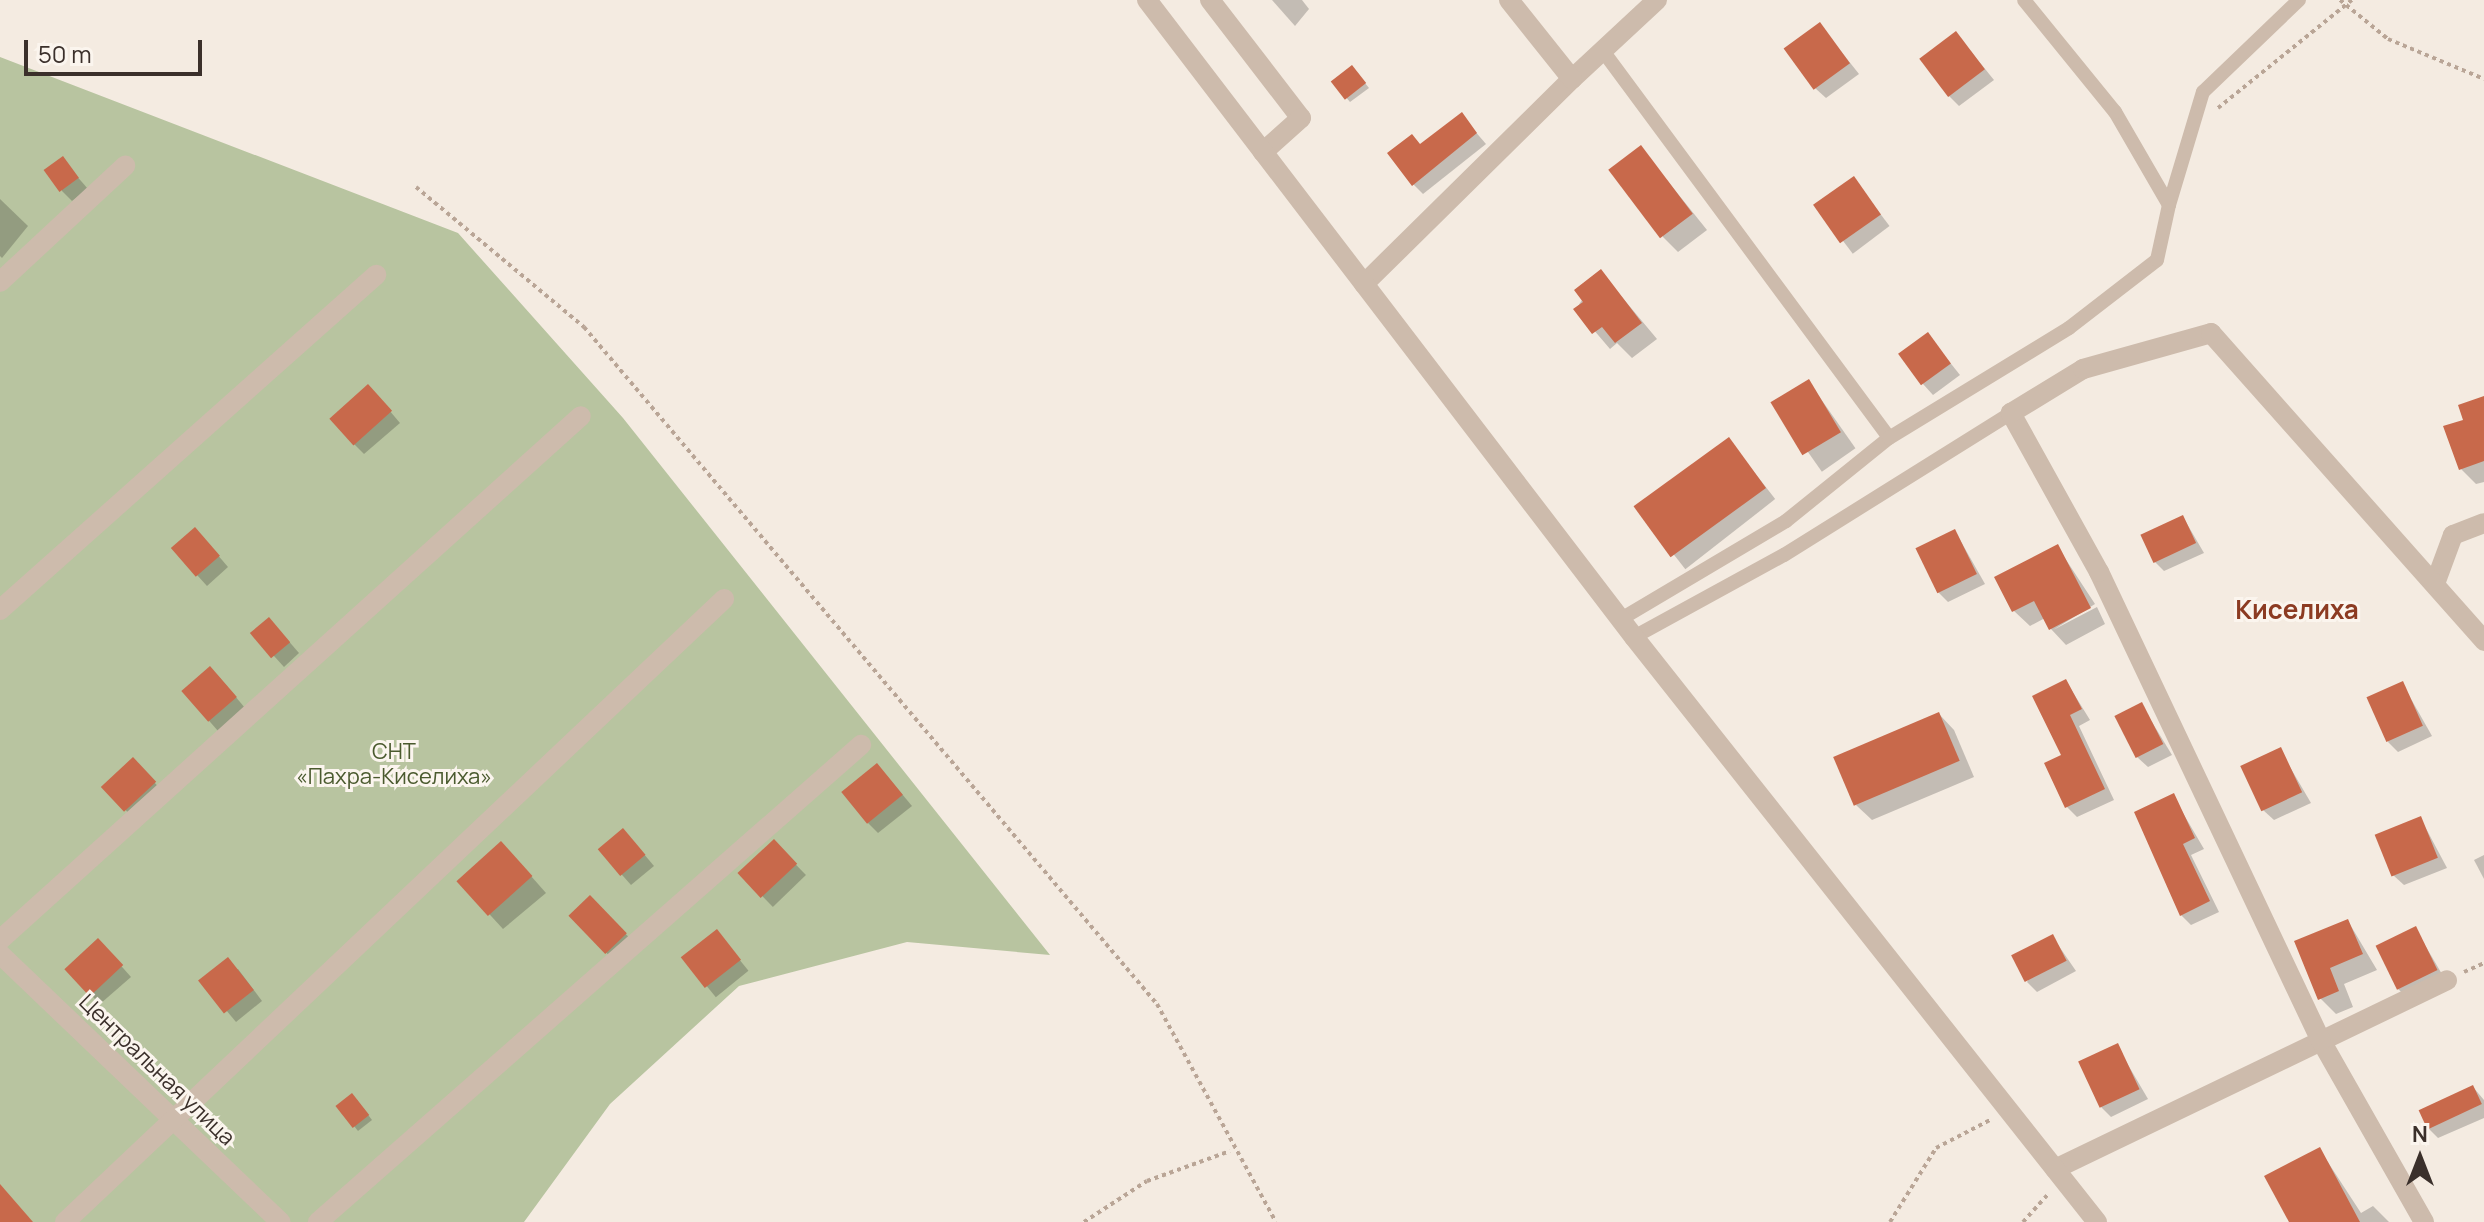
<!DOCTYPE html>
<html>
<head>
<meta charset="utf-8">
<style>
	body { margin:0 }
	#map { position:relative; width:2484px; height:1222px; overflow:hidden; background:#f4ebe1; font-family:Manrope,sans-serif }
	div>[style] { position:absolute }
	.green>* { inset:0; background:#b8c4a0 }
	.shadow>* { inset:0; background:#0003; transform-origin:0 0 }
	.building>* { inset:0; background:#c8694b; transform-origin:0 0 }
	.path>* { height:4px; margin-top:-2px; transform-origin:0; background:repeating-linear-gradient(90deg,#b9a596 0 4px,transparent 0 8px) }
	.service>* { height:14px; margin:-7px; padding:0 7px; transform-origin:7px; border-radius:7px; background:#cdbbac }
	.minor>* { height:20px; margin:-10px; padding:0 10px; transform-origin:10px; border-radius:10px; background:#cdbbac }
	.tertiary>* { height:20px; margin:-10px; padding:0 10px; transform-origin:10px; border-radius:10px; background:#cdbbac }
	span { translate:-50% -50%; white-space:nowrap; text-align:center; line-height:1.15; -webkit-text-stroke:6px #fbf5ee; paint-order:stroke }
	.park-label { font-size:22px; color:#4a5a2e }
	.street-label { font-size:22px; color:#3b302b }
	.quarter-label { font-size:26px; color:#8c3b22; font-weight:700 }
	.north { position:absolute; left:2380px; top:1118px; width:80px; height:80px; -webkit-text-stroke:6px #fbf5ee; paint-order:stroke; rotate:0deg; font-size:22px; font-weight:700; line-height:32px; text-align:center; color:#3b302b }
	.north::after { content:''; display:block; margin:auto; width:28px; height:36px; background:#3b302b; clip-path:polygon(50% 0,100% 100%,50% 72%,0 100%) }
	.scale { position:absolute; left:24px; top:40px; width:178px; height:36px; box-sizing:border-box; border:4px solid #3b302b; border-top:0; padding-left:10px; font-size:24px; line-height:28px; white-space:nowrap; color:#3b302b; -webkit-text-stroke:6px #fbf5ee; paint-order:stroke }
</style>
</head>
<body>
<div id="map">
	<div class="green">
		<i style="clip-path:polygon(0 57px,458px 233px,623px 418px,1050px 955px,907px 942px,739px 986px,610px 1104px,524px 1222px,0 1222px)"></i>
	</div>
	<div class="shadow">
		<i style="clip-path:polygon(1272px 0,1302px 0,1309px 9px,1295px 26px)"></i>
		<i style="clip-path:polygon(1820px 25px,1859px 74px,1826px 98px,1815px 88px)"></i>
		<i style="clip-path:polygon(1956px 33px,1994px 80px,1959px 106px,1949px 96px)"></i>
		<i style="clip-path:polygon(1356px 72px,1369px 88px,1350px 102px,1333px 82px)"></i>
		<i style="clip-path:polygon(1461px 115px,1486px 144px,1423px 194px,1413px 184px,1421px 146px)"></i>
		<i style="clip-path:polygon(1641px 148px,1707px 230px,1678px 252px,1663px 237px)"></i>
		<i style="clip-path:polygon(62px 159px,88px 189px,72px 201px,62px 191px)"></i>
		<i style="left:1854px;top:179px;width:59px;height:46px;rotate:53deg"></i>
		<i style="clip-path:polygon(0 199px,28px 226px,2px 258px,0 256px)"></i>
		<i style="clip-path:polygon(1601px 272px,1657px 339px,1632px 358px,1617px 343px,1610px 349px,1576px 309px)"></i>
		<i style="clip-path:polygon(1928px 335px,1960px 375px,1933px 395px,1923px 384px)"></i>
		<i style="left:1809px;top:382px;width:81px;height:41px;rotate:55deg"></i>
		<i style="clip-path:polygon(378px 397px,400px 423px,364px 454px,354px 444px)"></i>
		<i style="clip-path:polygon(2484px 398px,2484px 482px,2476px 484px,2461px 469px)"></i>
		<i style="left:1729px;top:440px;width:75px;height:114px;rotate:52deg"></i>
		<i style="clip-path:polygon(2183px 517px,2204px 553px,2164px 571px,2154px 561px)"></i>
		<i style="clip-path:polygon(1955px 531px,1985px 584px,1948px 602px,1938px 592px)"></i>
		<i style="clip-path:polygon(205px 540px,228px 567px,207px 586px,197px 575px)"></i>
		<i style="clip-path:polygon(2057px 546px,2095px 604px,2053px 630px,2097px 607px,2105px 624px,2066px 645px,2051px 629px,2045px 618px,2030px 626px,2014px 611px)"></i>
		<i style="clip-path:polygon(279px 630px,299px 653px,284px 667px,254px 634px)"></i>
		<i style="clip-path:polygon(220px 678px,245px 708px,218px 731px,183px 691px)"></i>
		<i style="clip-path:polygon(2066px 681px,2090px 720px,2079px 726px,2114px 800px,2077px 817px,2067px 807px)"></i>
		<i style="clip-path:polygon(2402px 683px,2432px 736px,2398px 752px,2388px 742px)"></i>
		<i style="clip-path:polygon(2141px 704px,2172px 755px,2148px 767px,2137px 757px)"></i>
		<i style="clip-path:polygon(1939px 714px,1954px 730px,1974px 777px,1872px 820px,1856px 805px)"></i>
		<i style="clip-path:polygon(2280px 750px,2311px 803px,2274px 820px,2263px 810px)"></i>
		<i style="clip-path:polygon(143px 770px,164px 793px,135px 820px,103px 786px)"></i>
		<i style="clip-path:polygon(887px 776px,912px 806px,878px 833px,868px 823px)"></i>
		<i style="clip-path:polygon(2173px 796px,2204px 849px,2191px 855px,2219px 912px,2191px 925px,2181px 915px)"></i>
		<i style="clip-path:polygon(2421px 819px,2447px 868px,2404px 885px,2393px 875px)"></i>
		<i style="clip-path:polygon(633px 841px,654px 866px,631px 885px,600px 850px)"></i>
		<i style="left:774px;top:842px;width:46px;height:46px;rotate:46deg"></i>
		<i style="clip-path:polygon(2484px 855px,2484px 879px,2474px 860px)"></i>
		<i style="clip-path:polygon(516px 859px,546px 893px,503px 929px,458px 880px)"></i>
		<i style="left:590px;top:897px;width:65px;height:27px;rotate:46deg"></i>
		<i style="clip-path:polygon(2348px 921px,2377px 970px,2344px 984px,2353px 1007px,2336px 1014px,2320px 998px,2296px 942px)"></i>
		<i style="clip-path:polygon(2415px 928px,2446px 981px,2409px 999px,2398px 989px)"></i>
		<i style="left:717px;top:932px;width:50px;height:42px;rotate:51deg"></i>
		<i style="clip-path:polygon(2052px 936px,2076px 971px,2037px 992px,2027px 982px)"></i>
		<i style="clip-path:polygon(108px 951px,131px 977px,100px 1004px,90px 994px)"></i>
		<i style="clip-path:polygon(238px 969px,262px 1001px,236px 1022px,201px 980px)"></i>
		<i style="clip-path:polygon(2117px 1046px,2148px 1099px,2111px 1117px,2101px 1107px)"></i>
		<i style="clip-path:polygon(2473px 1087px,2484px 1100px,2484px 1118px,2438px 1138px,2428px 1128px)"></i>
		<i style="clip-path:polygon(357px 1100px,372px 1120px,358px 1131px,354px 1126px)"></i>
		<i style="clip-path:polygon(2320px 1150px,2361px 1213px,2373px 1206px,2389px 1222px,2291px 1222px)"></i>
	</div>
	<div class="building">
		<i style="left:1820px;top:22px;width:51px;height:45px;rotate:54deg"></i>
		<i style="left:1956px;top:31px;width:48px;height:46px;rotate:53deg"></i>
		<i style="left:1352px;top:65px;width:23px;height:27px;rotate:52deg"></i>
		<i style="clip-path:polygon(1462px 112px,1477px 133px,1412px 186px,1387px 153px,1412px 134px,1420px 144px)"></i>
		<i style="left:1641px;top:145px;width:86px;height:41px;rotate:53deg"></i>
		<i style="left:63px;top:156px;width:27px;height:24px;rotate:54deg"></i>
		<i style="left:1854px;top:176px;width:47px;height:50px;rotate:55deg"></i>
		<i style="clip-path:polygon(1601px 269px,1642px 323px,1615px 343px,1602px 327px,1592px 334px,1573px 309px,1583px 302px,1574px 290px)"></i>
		<i style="left:1928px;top:332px;width:39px;height:37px;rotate:54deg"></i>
		<i style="left:1809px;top:379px;width:62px;height:45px;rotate:59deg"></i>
		<i style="left:368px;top:384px;width:36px;height:52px;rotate:48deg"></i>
		<i style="clip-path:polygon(2484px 396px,2484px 461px,2459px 470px,2443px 426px,2463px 420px,2458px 405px)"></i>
		<i style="left:1729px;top:437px;width:63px;height:118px;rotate:54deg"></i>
		<i style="left:2183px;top:515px;width:31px;height:47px;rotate:65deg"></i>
		<i style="left:195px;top:527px;width:38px;height:32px;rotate:49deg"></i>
		<i style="left:1955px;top:529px;width:50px;height:44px;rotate:64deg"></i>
		<i style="clip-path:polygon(2058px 544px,2091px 608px,2049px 630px,2034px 601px,2012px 612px,1994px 577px)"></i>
		<i style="left:269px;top:617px;width:33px;height:25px;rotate:50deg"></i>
		<i style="left:210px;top:666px;width:41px;height:38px;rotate:49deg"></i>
		<i style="clip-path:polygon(2066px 679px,2082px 709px,2070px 715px,2105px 789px,2065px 808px,2044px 763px,2061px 755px,2032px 696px)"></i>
		<i style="left:2403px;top:681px;width:49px;height:40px;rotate:66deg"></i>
		<i style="left:2142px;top:702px;width:47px;height:31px;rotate:63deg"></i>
		<i style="left:1939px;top:712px;width:53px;height:115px;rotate:67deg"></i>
		<i style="left:2281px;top:747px;width:50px;height:45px;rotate:65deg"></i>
		<i style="left:133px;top:757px;width:34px;height:44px;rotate:47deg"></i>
		<i style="left:877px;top:763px;width:41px;height:46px;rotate:51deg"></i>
		<i style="clip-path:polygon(2174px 793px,2195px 838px,2183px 844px,2210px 901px,2180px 916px,2134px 812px)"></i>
		<i style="left:2421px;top:816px;width:45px;height:50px;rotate:68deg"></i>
		<i style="left:623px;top:828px;width:35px;height:33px;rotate:50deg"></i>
		<i style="left:774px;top:839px;width:34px;height:50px;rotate:47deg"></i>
		<i style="left:501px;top:841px;width:47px;height:60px;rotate:48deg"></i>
		<i style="left:590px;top:895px;width:53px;height:30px;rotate:46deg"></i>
		<i style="clip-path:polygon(2348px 919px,2363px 954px,2330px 968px,2339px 991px,2318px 1000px,2294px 941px)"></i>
		<i style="left:2416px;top:926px;width:49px;height:45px;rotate:64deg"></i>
		<i style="left:717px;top:929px;width:39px;height:46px;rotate:52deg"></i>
		<i style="left:2053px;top:934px;width:30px;height:47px;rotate:63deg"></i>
		<i style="left:98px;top:938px;width:37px;height:46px;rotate:47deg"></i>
		<i style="left:228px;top:957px;width:42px;height:38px;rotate:52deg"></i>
		<i style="left:2118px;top:1043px;width:51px;height:44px;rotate:65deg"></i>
		<i style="left:2473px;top:1085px;width:21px;height:60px;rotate:65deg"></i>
		<i style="left:352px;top:1093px;width:28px;height:21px;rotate:52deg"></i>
		<i style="clip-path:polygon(2320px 1147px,2360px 1222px,2289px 1222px,2264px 1176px)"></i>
		<i style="clip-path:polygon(0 1184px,33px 1222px,0 1222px)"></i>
	</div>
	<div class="path">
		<i style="left:2340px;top:0;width:62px;rotate:39.1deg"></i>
		<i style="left:2388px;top:39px;width:104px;rotate:22.6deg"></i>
		<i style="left:2218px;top:108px;width:172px;rotate:-38.9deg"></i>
		<i style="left:416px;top:187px;width:219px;rotate:39.8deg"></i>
		<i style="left:584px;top:327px;width:887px;rotate:49.76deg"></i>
		<i style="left:1157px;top:1004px;width:248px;rotate:61.4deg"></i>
		<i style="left:2464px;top:972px;width:22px;rotate:-24deg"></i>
		<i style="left:1084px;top:1222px;width:75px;rotate:-33.1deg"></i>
		<i style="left:1147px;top:1181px;width:88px;rotate:-19.9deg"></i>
		<i style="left:1890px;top:1222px;width:87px;rotate:-58.1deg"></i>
		<i style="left:1936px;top:1148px;width:63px;rotate:-27.4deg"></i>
		<i style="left:2023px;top:1222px;width:36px;rotate:-48deg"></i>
	</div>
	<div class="service">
		<i style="left:1603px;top:51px;width:481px;rotate:53.5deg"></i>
		<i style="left:2169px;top:205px;width:118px;rotate:-73.3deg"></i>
		<i style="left:2203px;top:92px;width:133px;rotate:-43.8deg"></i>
		<i style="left:1621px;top:619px;width:192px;rotate:-30.7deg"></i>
		<i style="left:1786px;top:521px;width:132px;rotate:-38.9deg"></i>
		<i style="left:1889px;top:438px;width:211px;rotate:-31.4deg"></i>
		<i style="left:2069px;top:328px;width:111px;rotate:-37.7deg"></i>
		<i style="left:2157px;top:260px;width:56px;rotate:-77.7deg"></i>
		<i style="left:2169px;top:205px;width:108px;rotate:-120.1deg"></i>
		<i style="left:2115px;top:112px;width:144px;rotate:-129.1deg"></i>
		<i style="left:1634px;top:637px;width:171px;rotate:-28.7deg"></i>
		<i style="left:1784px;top:555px;width:268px;rotate:-32deg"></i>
	</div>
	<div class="minor">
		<i style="left:1210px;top:0;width:149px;rotate:52.4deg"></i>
		<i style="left:1301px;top:118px;width:51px;rotate:138.2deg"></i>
		<i style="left:1572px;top:79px;width:116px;rotate:-42.9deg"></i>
		<i style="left:0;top:282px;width:171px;rotate:-42.9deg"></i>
		<i style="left:1364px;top:284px;width:292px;rotate:-44.6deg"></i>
		<i style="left:1572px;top:79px;width:101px;rotate:-128.6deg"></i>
		<i style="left:2436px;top:581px;width:49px;rotate:-69.7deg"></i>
		<i style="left:2453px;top:535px;width:33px;rotate:-21deg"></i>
		<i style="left:0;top:610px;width:504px;rotate:-41.7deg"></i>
		<i style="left:0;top:940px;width:782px;rotate:-42.05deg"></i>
		<i style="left:0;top:954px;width:388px;rotate:43.7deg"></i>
		<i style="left:2055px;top:1169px;width:435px;rotate:-25.7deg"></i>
		<i style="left:65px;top:1222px;width:907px;rotate:-43.39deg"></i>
		<i style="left:318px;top:1222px;width:723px;rotate:-41.3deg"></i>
		<i style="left:2424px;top:1222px;width:208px;rotate:-119.6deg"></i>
		<i style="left:2321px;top:1041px;width:519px;rotate:-115.33deg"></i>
		<i style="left:2099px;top:572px;width:182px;rotate:-119deg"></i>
		<i style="left:2011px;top:413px;width:84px;rotate:-31.4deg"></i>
		<i style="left:2083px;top:369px;width:133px;rotate:-15.7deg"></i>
		<i style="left:2211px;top:333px;width:412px;rotate:48.4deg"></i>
	</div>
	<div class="tertiary">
		<i style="left:1147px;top:0;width:802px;rotate:52.6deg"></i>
		<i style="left:1634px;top:637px;width:746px;rotate:51.64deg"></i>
	</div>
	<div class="park-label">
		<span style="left:394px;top:764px">СНТ<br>«Пахра-Киселиха»</span>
	</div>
	<div class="street-label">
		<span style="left:157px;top:1070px;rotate:44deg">Центральная улица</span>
	</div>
	<div class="quarter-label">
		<span style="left:2297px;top:610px">Киселиха</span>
	</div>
	<div class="north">N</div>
	<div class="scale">50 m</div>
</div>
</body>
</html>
